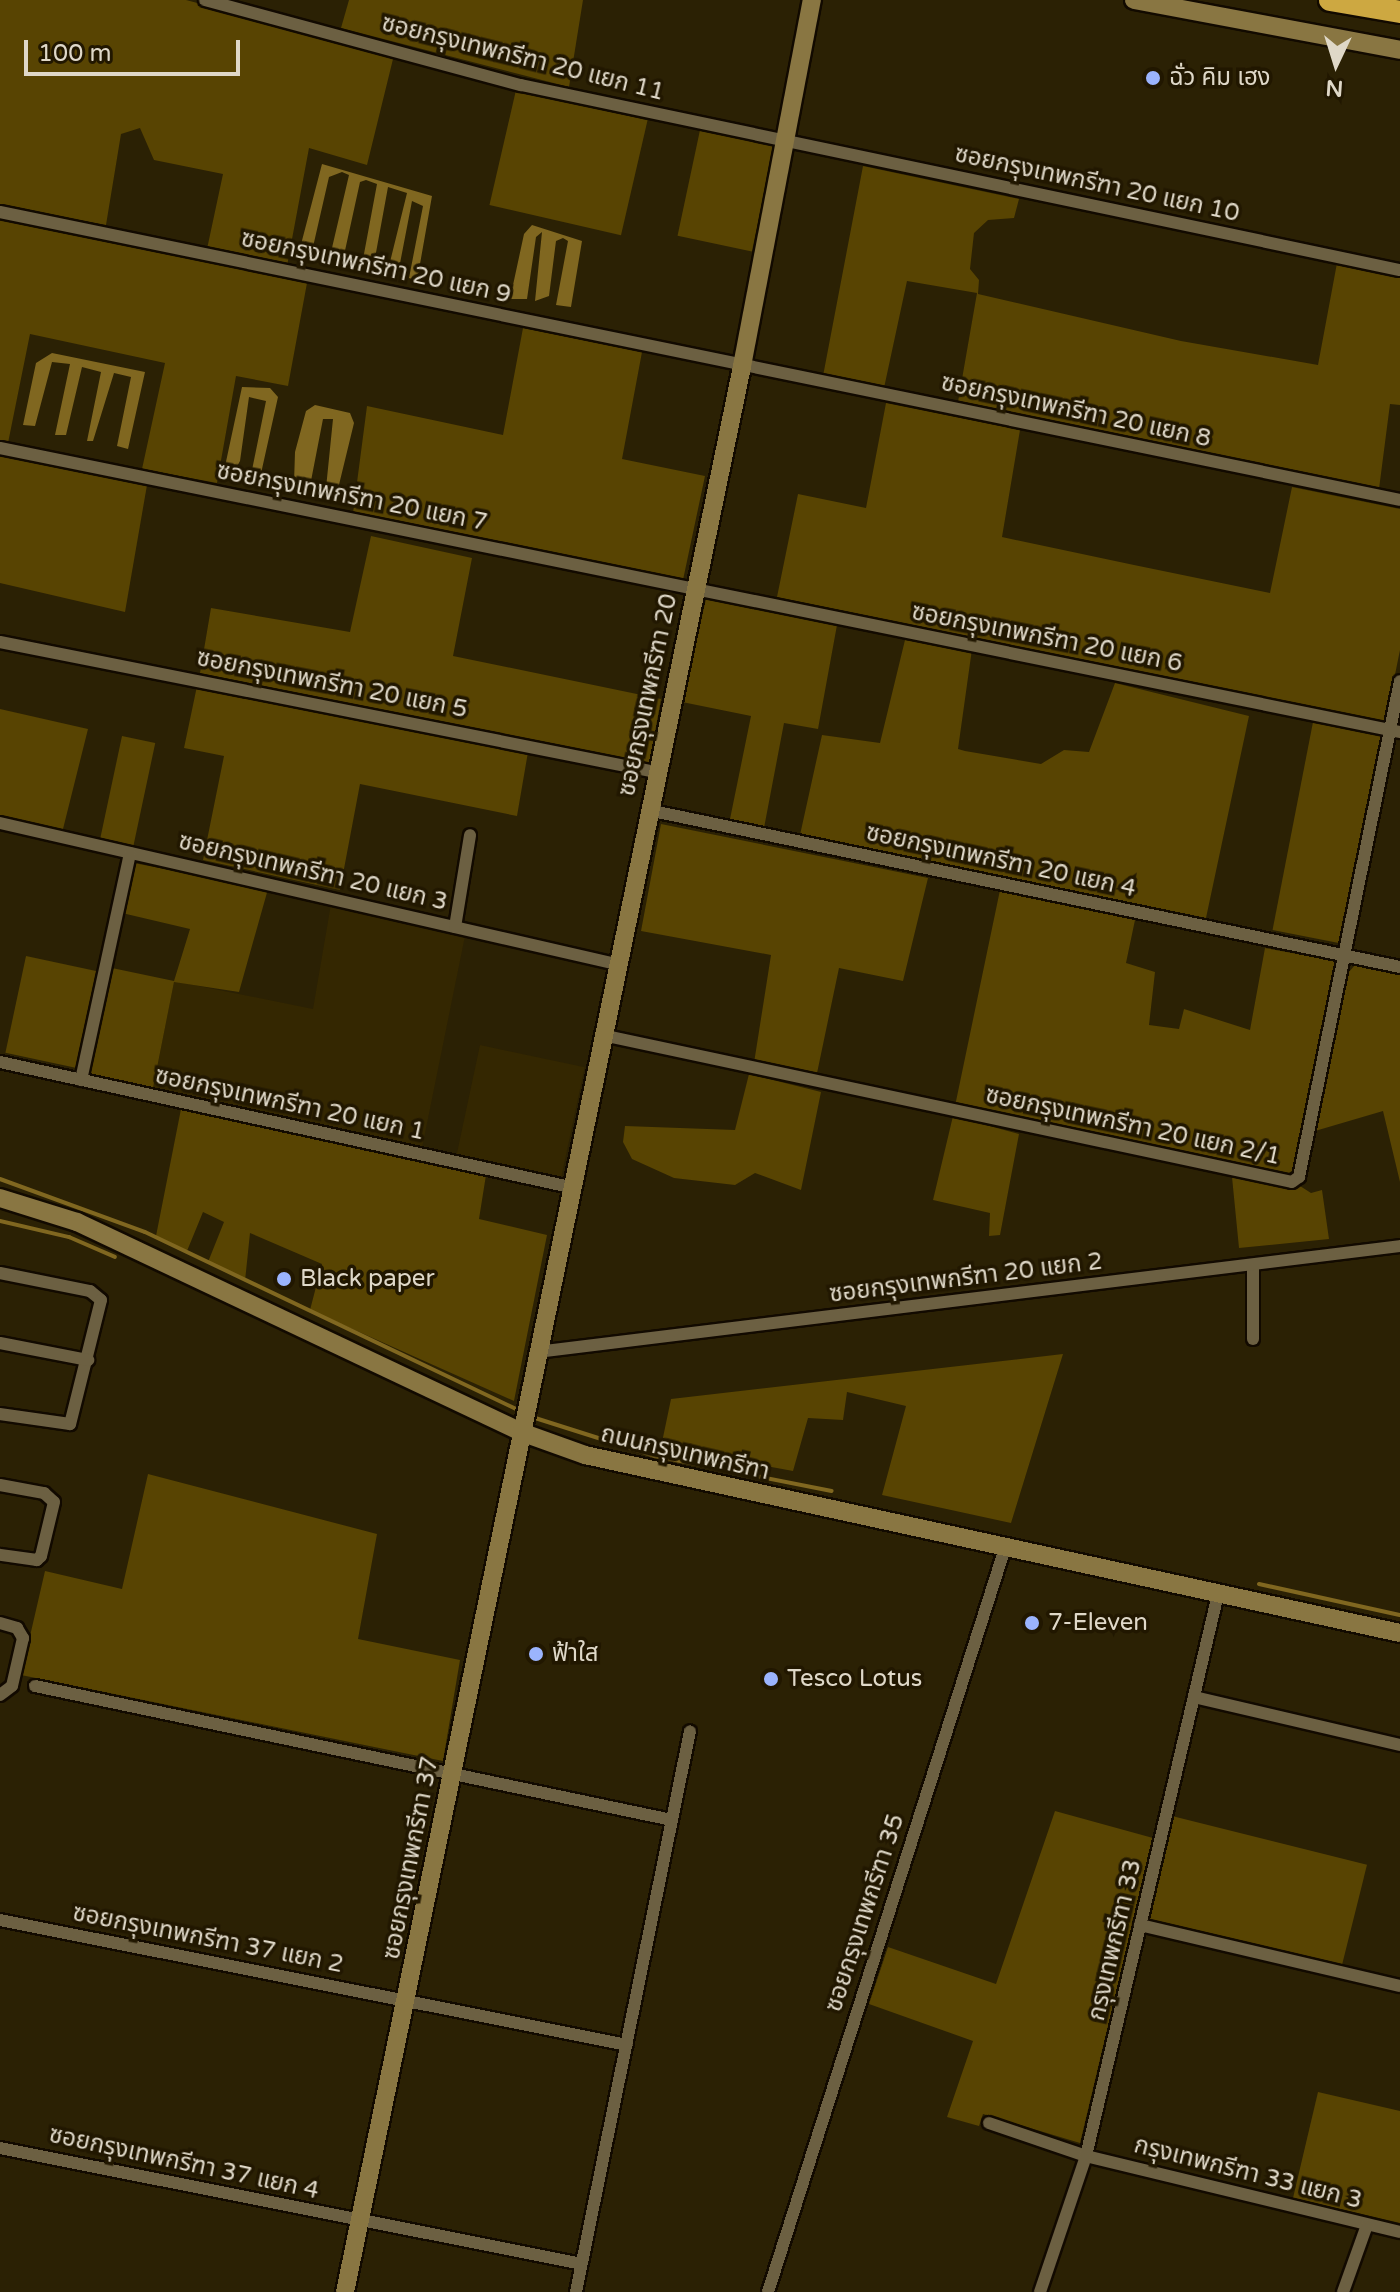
<!DOCTYPE html>
<html>
<head>
<meta charset="utf-8">
<style>
	body { margin:0 }
	#map { position:relative; width:1400px; height:2292px; overflow:hidden; background:#2b2104; font-family:"Varela Round","Noto Sans Thai",sans-serif }
	div>[style] { position:absolute }
	.built>* { inset:0; background:#342701; transform-origin:0 0 }
	.green>* { inset:0; background:#584402; transform-origin:0 0 }
	.water>* { inset:0; background:#806720 }
	.stream>* { height:4px; margin:-2px; padding:0 2px; transform-origin:2px; border-radius:2px; background:#806720 }
	.roads { filter:drop-shadow(2px 0 #120a00) drop-shadow(-2px 0 #120a00) drop-shadow(0 2px #120a00) drop-shadow(0 -2px #120a00) }
	.street>* { height:12px; margin:-6px; padding:0 6px; transform-origin:6px; border-radius:6px; background:#6c6042 }
	.secondary>* { height:18px; margin:-9px; padding:0 9px; transform-origin:9px; border-radius:9px; background:#897642 }
	.highway>* { height:22px; margin:-11px; padding:0 11px; transform-origin:11px; border-radius:11px; background:#cda841 }
	.dots>* { width:22px; height:22px; translate:-50% -50%; box-sizing:border-box; border:4px solid #211700; border-radius:50% }
	span { translate:-50% -50%; white-space:nowrap; text-align:center; line-height:1.15; -webkit-text-stroke:7px #211700; paint-order:stroke }
	.street-label { font-size:24px; color:#dfd8c8 }
	.poi-label { font-size:24px; color:#dfd8c8 }
	.left { translate:0 -50%; text-align:left }
	.north { position:absolute; left:1296px; top:24px; width:80px; height:80px; -webkit-text-stroke:6px #211700; paint-order:stroke; rotate:184deg; font-size:22px; font-weight:700; line-height:32px; text-align:center; color:#dfd8c8 }
	.north::after { content:''; display:block; margin:auto; width:28px; height:36px; background:#dfd8c8; clip-path:polygon(50% 0,100% 100%,50% 72%,0 100%) }
	.scale { position:absolute; left:24px; top:40px; width:216px; height:36px; box-sizing:border-box; border:4px solid #dfd8c8; border-top:0; padding-left:10px; font-size:24px; line-height:28px; white-space:nowrap; color:#dfd8c8; -webkit-text-stroke:6px #211700; paint-order:stroke }
</style>
</head>
<body>
<div id="map">
	<div class="built">
		<i style="clip-path:polygon(331px 904px,465px 936px,422px 1148px,153px 1088px,174px 981px,313px 1009px)"></i>
		<i style="left:480px;top:1045px;width:107px;height:112px;rotate:12deg"></i>
	</div>
	<div class="green">
		<i style="clip-path:polygon(0 0,186px 0,394px 55px,367px 165px,309px 148px,287px 266px,207px 249px,223px 174px,154px 160px,140px 128px,121px 134px,106px 225px,0 206px)"></i>
		<i style="clip-path:polygon(349px 0,583px 0,569px 87px,341px 28px)"></i>
		<i style="left:516px;top:90px;width:135px;height:118px;rotate:13deg"></i>
		<i style="left:700px;top:130px;width:76px;height:108px;rotate:12deg"></i>
		<i style="clip-path:polygon(863px 166px,1019px 199px,1014px 218px,988px 220px,974px 233px,970px 269px,979px 280px,978px 294px,1181px 341px,1318px 365px,1337px 263px,1400px 278px,1400px 405px,1390px 404px,1379px 489px,958px 402px,977px 293px,907px 281px,884px 388px,823px 376px)"></i>
		<i style="clip-path:polygon(0 218px,307px 283px,288px 386px,236px 376px,217px 483px,142px 469px,165px 363px,30px 334px,8px 443px,0 441px)"></i>
		<i style="clip-path:polygon(523px 328px,642px 352px,622px 459px,705px 476px,683px 580px,353px 513px,367px 406px,503px 435px)"></i>
		<i style="clip-path:polygon(886px 403px,1020px 430px,1002px 537px,1134px 565px,1270px 593px,1292px 487px,1400px 509px,1400px 650px,1385px 724px,777px 597px,798px 494px,866px 508px)"></i>
		<i style="clip-path:polygon(0 454px,147px 485px,125px 612px,0 583px)"></i>
		<i style="clip-path:polygon(371px 536px,472px 558px,453px 656px,661px 699px,649px 765px,200px 673px,211px 608px,350px 632px)"></i>
		<i style="clip-path:polygon(706px 599px,837px 625px,818px 729px,784px 723px,764px 828px,730px 819px,751px 716px,682px 702px)"></i>
		<i style="clip-path:polygon(905px 640px,972px 649px,958px 749px,965px 751px,1041px 764px,1064px 750px,1089px 752px,1115px 683px,1249px 716px,1206px 918px,800px 835px,822px 735px,880px 743px)"></i>
		<i style="clip-path:polygon(197px 686px,528px 752px,517px 816px,360px 784px,340px 890px,203px 860px,224px 756px,184px 748px)"></i>
		<i style="clip-path:polygon(0 709px,88px 729px,62px 833px,0 819px)"></i>
		<i style="left:1313px;top:722px;width:70px;height:212px;rotate:11deg"></i>
		<i style="left:122px;top:736px;width:34px;height:107px;rotate:12deg"></i>
		<i style="clip-path:polygon(661px 824px,928px 878px,903px 981px,839px 968px,816px 1078px,754px 1063px,771px 955px,641px 931px)"></i>
		<i style="clip-path:polygon(134px 863px,268px 889px,239px 992px,174px 982px,153px 1088px,87px 1073px,112px 968px,174px 981px,190px 929px,122px 913px)"></i>
		<i style="clip-path:polygon(1000px 890px,1135px 920px,1126px 963px,1155px 972px,1149px 1025px,1179px 1029px,1184px 1009px,1250px 1030px,1265px 948px,1337px 961px,1294px 1170px,1283px 1176px,955px 1106px)"></i>
		<i style="left:26px;top:956px;width:74px;height:99px;rotate:12deg"></i>
		<i style="clip-path:polygon(1356px 964px,1400px 973px,1400px 1182px,1383px 1111px,1315px 1131px,1347px 974px)"></i>
		<i style="clip-path:polygon(749px 1074px,821px 1092px,801px 1190px,755px 1173px,735px 1185px,674px 1178px,632px 1159px,623px 1142px,625px 1126px,735px 1130px)"></i>
		<i style="clip-path:polygon(181px 1109px,486px 1175px,479px 1219px,547px 1235px,514px 1401px,310px 1310px,322px 1264px,250px 1233px,245px 1281px,208px 1262px,224px 1222px,203px 1212px,187px 1251px,156px 1236px)"></i>
		<i style="clip-path:polygon(953px 1116px,1019px 1134px,1000px 1235px,989px 1236px,990px 1213px,933px 1200px)"></i>
		<i style="clip-path:polygon(1232px 1177px,1300px 1186px,1311px 1193px,1322px 1190px,1329px 1239px,1239px 1248px)"></i>
		<i style="clip-path:polygon(1063px 1354px,1011px 1523px,882px 1495px,906px 1406px,847px 1392px,843px 1420px,808px 1418px,793px 1471px,661px 1447px,671px 1399px)"></i>
		<i style="clip-path:polygon(148px 1474px,377px 1534px,358px 1639px,460px 1660px,443px 1761px,21px 1675px,45px 1571px,122px 1589px)"></i>
		<i style="clip-path:polygon(1055px 1811px,1153px 1838px,1080px 2143px,983px 2114px,979px 2126px,947px 2117px,973px 2041px,869px 2004px,888px 1947px,996px 1984px)"></i>
		<i style="left:1172px;top:1816px;width:201px;height:106px;rotate:14deg"></i>
		<i style="clip-path:polygon(1318px 2092px,1400px 2111px,1400px 2223px,1293px 2198px)"></i>
	</div>
	<div class="water">
		<i style="clip-path:polygon(322px 164px,432px 196px,417px 281px,409px 278px,423px 206px,412px 201px,397px 279px,391px 279px,390px 262px,407px 193px,388px 187px,373px 269px,361px 270px,377px 184px,366px 180px,360px 182px,341px 269px,328px 265px,349px 175px,342px 172px,329px 177px,310px 260px,302px 259px,299px 252px)"></i>
		<i style="clip-path:polygon(532px 225px,582px 241px,571px 307px,556px 305px,568px 241px,563px 238px,556px 241px,549px 296px,535px 301px,542px 232px,536px 237px,527px 299px,510px 299px,524px 234px)"></i>
		<i style="clip-path:polygon(52px 353px,145px 372px,128px 449px,117px 446px,131px 377px,114px 373px,93px 441px,87px 441px,101px 372px,82px 367px,66px 435px,55px 435px,70px 364px,52px 362px,35px 426px,23px 425px,36px 363px)"></i>
		<i style="clip-path:polygon(242px 387px,270px 388px,278px 397px,260px 478px,252px 470px,266px 401px,249px 397px,240px 461px,235px 470px,224px 471px)"></i>
		<i style="clip-path:polygon(315px 405px,350px 413px,354px 423px,337px 493px,326px 488px,333px 419px,323px 419px,310px 486px,294px 483px,295px 452px,306px 411px)"></i>
	</div>
	<div class="stream">
		<i style="left:0;top:1179px;width:154px;rotate:20.1deg"></i>
		<i style="left:145px;top:1232px;width:416px;rotate:25.5deg"></i>
		<i style="left:0;top:1221px;width:71px;rotate:13.1deg"></i>
		<i style="left:69px;top:1237px;width:50px;rotate:23.5deg"></i>
		<i style="left:532px;top:1417px;width:129px;rotate:17.6deg"></i>
		<i style="left:655px;top:1456px;width:180px;rotate:11.2deg"></i>
		<i style="left:1259px;top:1584px;width:144px;rotate:12.4deg"></i>
	</div>
	<div class="roads">
		<div class="street">
			<i style="left:205px;top:0;width:327px;rotate:15.1deg"></i>
			<i style="left:521px;top:85px;width:898px;rotate:11.89deg"></i>
			<i style="left:0;top:212px;width:1429px;rotate:11.62deg"></i>
			<i style="left:0;top:448px;width:1429px;rotate:11.47deg"></i>
			<i style="left:0;top:642px;width:669px;rotate:11.21deg"></i>
			<i style="left:648px;top:810px;width:768px;rotate:11.79deg"></i>
			<i style="left:0;top:823px;width:632px;rotate:12.89deg"></i>
			<i style="left:455px;top:927px;width:93px;rotate:-80.7deg"></i>
			<i style="left:602px;top:1035px;width:705px;rotate:12.03deg"></i>
			<i style="left:1292px;top:1182px;width:9px;rotate:-36deg"></i>
			<i style="left:1299px;top:1177px;width:506px;rotate:-78.49deg"></i>
			<i style="left:0;top:1062px;width:584px;rotate:12.37deg"></i>
			<i style="left:81px;top:1080px;width:232px;rotate:-77.8deg"></i>
			<i style="left:1253px;top:1265px;width:74px;rotate:90deg"></i>
			<i style="left:0;top:1273px;width:92px;rotate:11.3deg"></i>
			<i style="left:90px;top:1291px;width:14px;rotate:39deg"></i>
			<i style="left:101px;top:1300px;width:128px;rotate:104deg"></i>
			<i style="left:70px;top:1424px;width:71px;rotate:-171.9deg"></i>
			<i style="left:0;top:1343px;width:90px;rotate:10.9deg"></i>
			<i style="left:537px;top:1352px;width:869px;rotate:-7deg"></i>
			<i style="left:0;top:1485px;width:45px;rotate:10.3deg"></i>
			<i style="left:44px;top:1493px;width:13px;rotate:42deg"></i>
			<i style="left:54px;top:1502px;width:56px;rotate:103.5deg"></i>
			<i style="left:41px;top:1556px;width:6px;rotate:135deg"></i>
			<i style="left:37px;top:1560px;width:37px;rotate:-172deg"></i>
			<i style="left:0;top:1623px;width:18px;rotate:16deg"></i>
			<i style="left:17px;top:1628px;width:12px;rotate:59deg"></i>
			<i style="left:23px;top:1638px;width:49px;rotate:102.9deg"></i>
			<i style="left:12px;top:1686px;width:15px;rotate:143deg"></i>
			<i style="left:35px;top:1686px;width:651px;rotate:11.88deg"></i>
			<i style="left:1194px;top:1697px;width:212px;rotate:13.1deg"></i>
			<i style="left:0;top:1920px;width:639px;rotate:11.27deg"></i>
			<i style="left:1140px;top:1925px;width:267px;rotate:13.2deg"></i>
			<i style="left:989px;top:2123px;width:102px;rotate:18.8deg"></i>
			<i style="left:1086px;top:2156px;width:323px;rotate:13.6deg"></i>
			<i style="left:0;top:2148px;width:593px;rotate:11.27deg"></i>
			<i style="left:576px;top:2292px;width:572px;rotate:-78.51deg"></i>
			<i style="left:768px;top:2292px;width:781px;rotate:-72.33deg"></i>
			<i style="left:1040px;top:2292px;width:144px;rotate:-71.3deg"></i>
			<i style="left:1086px;top:2156px;width:577px;rotate:-76.78deg"></i>
			<i style="left:1343px;top:2292px;width:71px;rotate:-70.3deg"></i>
		</div>
		<div class="secondary">
			<i style="left:1134px;top:0;width:271px;rotate:10.6deg"></i>
			<i style="left:0;top:1198px;width:81px;rotate:17.3deg"></i>
			<i style="left:77px;top:1222px;width:491px;rotate:25.3deg"></i>
			<i style="left:521px;top:1432px;width:68px;rotate:19.8deg"></i>
			<i style="left:585px;top:1455px;width:834px;rotate:12.32deg"></i>
			<i style="left:345px;top:2292px;width:1966px;rotate:-78.35deg"></i>
			<i style="left:742px;top:366px;width:373px;rotate:-79.2deg"></i>
		</div>
		<div class="highway">
			<i style="left:1330px;top:0;width:71px;rotate:9.7deg"></i>
		</div>
	</div>
	<div class="dots">
		<i style="left:1153px;top:78px;background:#9bb4fd"></i>
		<i style="left:284px;top:1279px;background:#9bb4fd"></i>
		<i style="left:1032px;top:1623px;background:#9bb4fd"></i>
		<i style="left:536px;top:1654px;background:#9bb4fd"></i>
		<i style="left:771px;top:1679px;background:#9bb4fd"></i>
	</div>
	<div class="street-label">
		<span style="left:523px;top:58px;rotate:14deg">ซอยกรุงเทพกรีฑา 20 แยก 11</span>
		<span style="left:1097px;top:184px;rotate:12deg">ซอยกรุงเทพกรีฑา 20 แยก 10</span>
		<span style="left:376px;top:267px;rotate:12deg">ซอยกรุงเทพกรีฑา 20 แยก 9</span>
		<span style="left:1076px;top:411px;rotate:12deg">ซอยกรุงเทพกรีฑา 20 แยก 8</span>
		<span style="left:352px;top:497px;rotate:11deg">ซอยกรุงเทพกรีฑา 20 แยก 7</span>
		<span style="left:1047px;top:638px;rotate:11deg">ซอยกรุงเทพกรีฑา 20 แยก 6</span>
		<span style="left:332px;top:684px;rotate:11deg">ซอยกรุงเทพกรีฑา 20 แยก 5</span>
		<span style="left:648px;top:695px;rotate:-78deg">ซอยกรุงเทพกรีฑา 20</span>
		<span style="left:1001px;top:861px;rotate:12deg">ซอยกรุงเทพกรีฑา 20 แยก 4</span>
		<span style="left:313px;top:872px;rotate:13deg">ซอยกรุงเทพกรีฑา 20 แยก 3</span>
		<span style="left:290px;top:1104px;rotate:12deg">ซอยกรุงเทพกรีฑา 20 แยก 1</span>
		<span style="left:1133px;top:1126px;rotate:12deg">ซอยกรุงเทพกรีฑา 20 แยก 2/1</span>
		<span style="left:966px;top:1278px;rotate:-7deg">ซอยกรุงเทพกรีฑา 20 แยก 2</span>
		<span style="left:685px;top:1453px;rotate:13deg">ถนนกรุงเทพกรีฑา</span>
		<span style="left:411px;top:1858px;rotate:-79deg">ซอยกรุงเทพกรีฑา 37</span>
		<span style="left:865px;top:1913px;rotate:-72deg">ซอยกรุงเทพกรีฑา 35</span>
		<span style="left:208px;top:1939px;rotate:11deg">ซอยกรุงเทพกรีฑา 37 แยก 2</span>
		<span style="left:1115px;top:1940px;rotate:-77deg">กรุงเทพกรีฑา 33</span>
		<span style="left:184px;top:2163px;rotate:12deg">ซอยกรุงเทพกรีฑา 37 แยก 4</span>
		<span style="left:1248px;top:2173px;rotate:14deg">กรุงเทพกรีฑา 33 แยก 3</span>
	</div>
	<div class="poi-label">
		<span class="left" style="left:1169px;top:78px">ฉั่ว คิม เฮง</span>
		<span class="left" style="left:300px;top:1279px">Black paper</span>
		<span class="left" style="left:1048px;top:1623px">7-Eleven</span>
		<span class="left" style="left:552px;top:1654px">ฟ้าใส</span>
		<span class="left" style="left:787px;top:1679px">Tesco Lotus</span>
	</div>
	<div class="north">N</div>
	<div class="scale">100 m</div>
</div>
</body>
</html>
